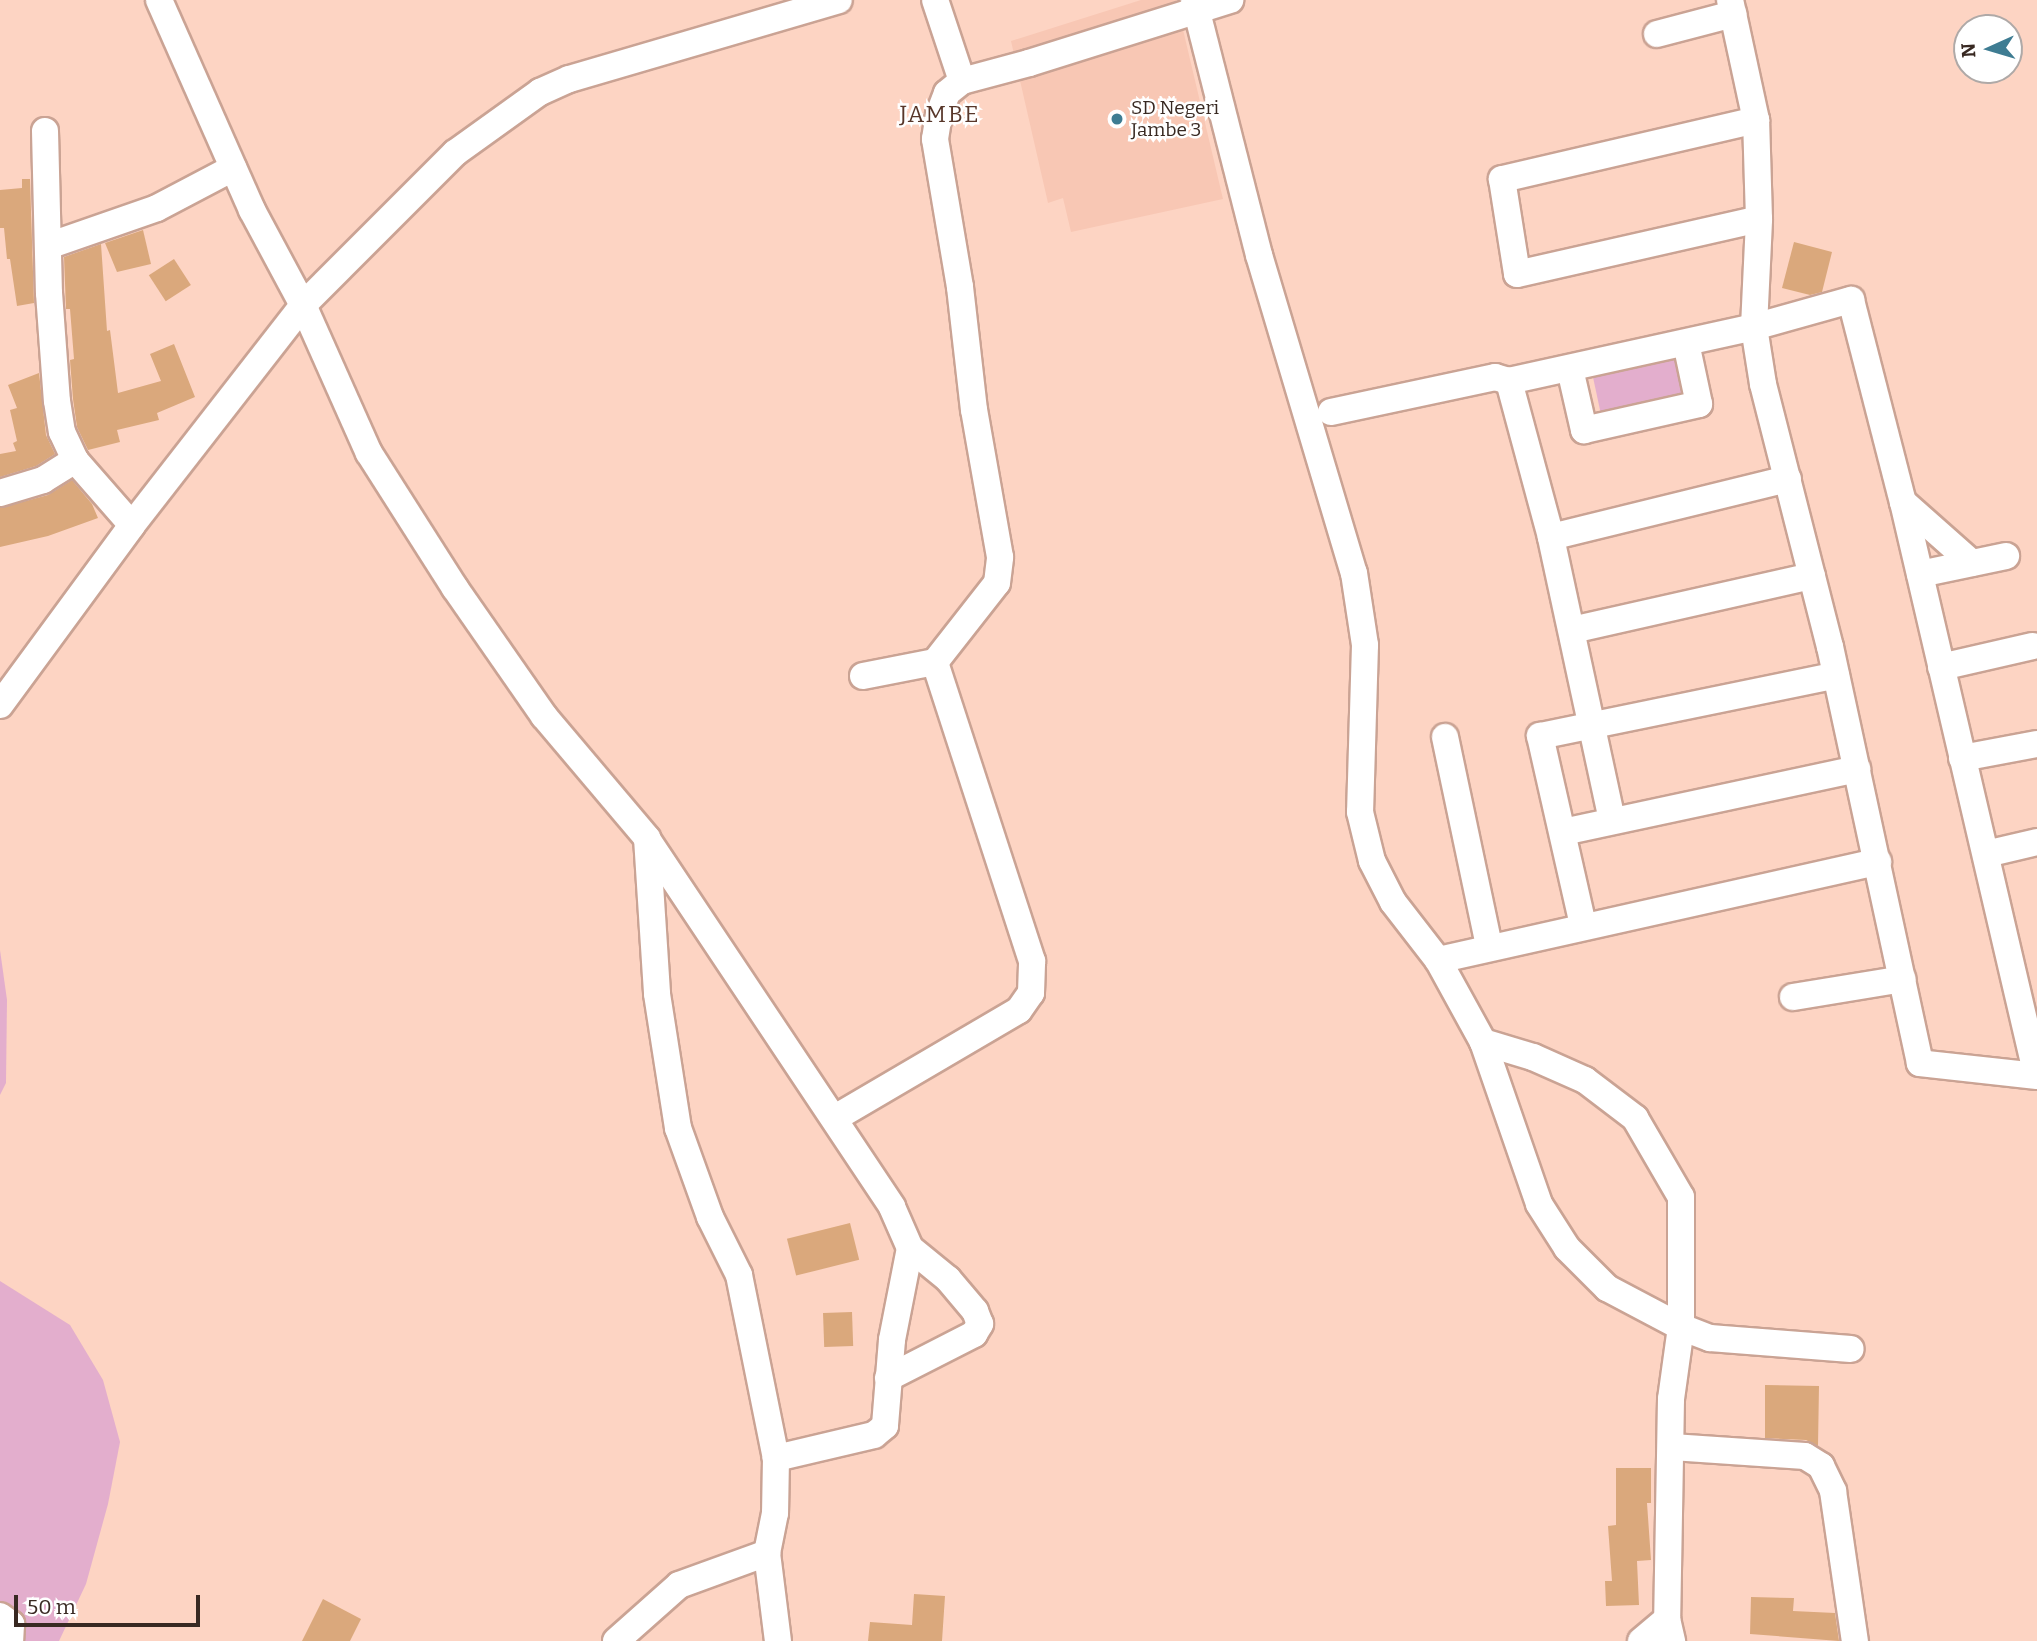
<!DOCTYPE html>
<html>
<head>
<meta charset="utf-8">
<style>
	body { margin:0 }
	#map { position:relative; width:2037px; height:1641px; overflow:hidden; background:#fdd4c3; font-family:Bitter,serif }
	div>[style] { position:absolute }
	.built>* { inset:0; background:#f8c7b4 }
	.green>* { inset:0; background:#e3aecd; transform-origin:0 0 }
	.building>* { inset:0; background:#daa87c; transform-origin:0 0 }
	.roads { filter:drop-shadow(2px 0 #caa394) drop-shadow(-2px 0 #caa394) drop-shadow(0 2px #caa394) drop-shadow(0 -2px #caa394) }
	.minor>* { height:26px; margin:-13px; padding:0 13px; transform-origin:13px; border-radius:13px; background:#fff }
	.dots>* { width:19px; height:19px; translate:-50% -50%; box-sizing:border-box; border:4px solid #fff; border-radius:50% }
	span { translate:-50% -50%; white-space:nowrap; text-align:center; line-height:1.15; -webkit-text-stroke:5px #fff; paint-order:stroke }
	.poi-label { font-size:19px; color:#382922 }
	.left { translate:0 -50%; text-align:left }
	.quarter-label { font-size:23px; color:#58372a; letter-spacing:2px }
	.north { position:absolute; left:1953px; top:14px; width:70px; height:70px; box-sizing:border-box; background:#fff; border:2px solid #afa9a7; border-radius:50%; rotate:266deg; font-size:19px; font-weight:700; line-height:28px; text-align:center; color:#382922 }
	.north::after { content:''; display:block; margin:auto; width:24px; height:32px; background:#3e7c92; clip-path:polygon(50% 0,100% 100%,50% 72%,0 100%) }
	.scale { position:absolute; left:14px; top:1595px; width:186px; height:32px; box-sizing:border-box; border:4px solid #382922; border-top:0; padding-left:9px; font-size:21px; line-height:24px; white-space:nowrap; color:#382922; -webkit-text-stroke:5px #fff; paint-order:stroke }
</style>
</head>
<body>
<div id="map">
	<div class="built">
		<i style="clip-path:polygon(1141px 0,1176px 0,1223px 199px,1071px 232px,1063px 198px,1048px 203px,1011px 41px)"></i>
	</div>
	<div class="green">
		<i style="left:1675px;top:354px;width:48px;height:85px;rotate:78deg"></i>
		<i style="clip-path:polygon(0 950px,7px 1000px,6px 1083px,0 1095px)"></i>
		<i style="clip-path:polygon(0 1281px,70px 1325px,103px 1380px,120px 1442px,108px 1504px,86px 1584px,59px 1641px,0 1641px)"></i>
	</div>
	<div class="building">
		<i style="clip-path:polygon(22px 179px,30px 179px,34px 303px,17px 306px,10px 259px,7px 259px,4px 228px,0 228px,0 190px,22px 188px)"></i>
		<i style="clip-path:polygon(143px 230px,151px 264px,117px 272px,105px 243px)"></i>
		<i style="clip-path:polygon(1794px 242px,1832px 252px,1822px 292px,1810px 295px,1782px 288px)"></i>
		<i style="clip-path:polygon(101px 244px,107px 331px,110px 330px,118px 393px,161px 381px,150px 354px,174px 344px,195px 397px,157px 413px,159px 420px,117px 430px,120px 442px,88px 450px,77px 427px,73px 399px,70px 360px,74px 359px,70px 309px,66px 309px,64px 257px)"></i>
		<i style="left:174px;top:259px;width:31px;height:30px;rotate:57deg"></i>
		<i style="clip-path:polygon(39px 373px,46px 435px,55px 454px,36px 466px,0 477px,0 454px,16px 451px,13px 443px,17px 441px,10px 410px,17px 408px,8px 385px)"></i>
		<i style="clip-path:polygon(72px 480px,92px 504px,98px 518px,48px 536px,0 547px,0 508px,48px 495px)"></i>
		<i style="left:850px;top:1223px;width:38px;height:65px;rotate:76deg"></i>
		<i style="left:852px;top:1312px;width:34px;height:29px;rotate:88deg"></i>
		<i style="clip-path:polygon(1765px 1385px,1819px 1386px,1818px 1446px,1806px 1440px,1765px 1438px)"></i>
		<i style="clip-path:polygon(1616px 1468px,1651px 1468px,1651px 1503px,1647px 1503px,1651px 1560px,1637px 1561px,1639px 1605px,1606px 1606px,1605px 1581px,1612px 1581px,1608px 1526px,1616px 1525px)"></i>
		<i style="clip-path:polygon(914px 1594px,945px 1596px,942px 1641px,868px 1641px,870px 1622px,912px 1625px)"></i>
		<i style="clip-path:polygon(1751px 1597px,1794px 1598px,1793px 1611px,1835px 1613px,1839px 1641px,1750px 1634px)"></i>
		<i style="clip-path:polygon(323px 1599px,361px 1619px,350px 1641px,302px 1641px)"></i>
	</div>
	<div class="roads">
		<div class="minor">
			<i style="left:159px;top:0;width:230px;rotate:66.1deg"></i>
			<i style="left:252px;top:210px;width:108px;rotate:61.8deg"></i>
			<i style="left:303px;top:305px;width:162px;rotate:66deg"></i>
			<i style="left:369px;top:453px;width:160px;rotate:57.5deg"></i>
			<i style="left:455px;top:588px;width:156px;rotate:55.2deg"></i>
			<i style="left:544px;top:716px;width:160px;rotate:49.8deg"></i>
			<i style="left:647px;top:838px;width:156px;rotate:86.3deg"></i>
			<i style="left:657px;top:994px;width:136px;rotate:81.1deg"></i>
			<i style="left:678px;top:1128px;width:95px;rotate:70.2deg"></i>
			<i style="left:710px;top:1217px;width:65px;rotate:63.4deg"></i>
			<i style="left:739px;top:1275px;width:187px;rotate:78.6deg"></i>
			<i style="left:776px;top:1458px;width:55px;rotate:91deg"></i>
			<i style="left:775px;top:1513px;width:41px;rotate:101.3deg"></i>
			<i style="left:767px;top:1553px;width:89px;rotate:82.9deg"></i>
			<i style="left:1194px;top:0;width:263px;rotate:75.7deg"></i>
			<i style="left:1259px;top:255px;width:332px;rotate:73.4deg"></i>
			<i style="left:1354px;top:573px;width:73px;rotate:81.3deg"></i>
			<i style="left:1365px;top:645px;width:167px;rotate:91.7deg"></i>
			<i style="left:1360px;top:812px;width:50px;rotate:76.2deg"></i>
			<i style="left:1372px;top:861px;width:46px;rotate:62.9deg"></i>
			<i style="left:1393px;top:902px;width:73px;rotate:52.2deg"></i>
			<i style="left:1438px;top:960px;width:94px;rotate:61.2deg"></i>
			<i style="left:1483px;top:1042px;width:52px;rotate:16.7deg"></i>
			<i style="left:1533px;top:1057px;width:57px;rotate:23.9deg"></i>
			<i style="left:1585px;top:1080px;width:63px;rotate:37.2deg"></i>
			<i style="left:1635px;top:1118px;width:91px;rotate:59.8deg"></i>
			<i style="left:1681px;top:1197px;width:130px;rotate:90deg"></i>
			<i style="left:1681px;top:1327px;width:73px;rotate:97.9deg"></i>
			<i style="left:1671px;top:1399px;width:220px;rotate:91deg"></i>
			<i style="left:1667px;top:1619px;width:23px;rotate:77deg"></i>
			<i style="left:1657px;top:34px;width:79px;rotate:-14.7deg"></i>
			<i style="left:962px;top:81px;width:69px;rotate:-15deg"></i>
			<i style="left:1029px;top:63px;width:211px;rotate:-17.4deg"></i>
			<i style="left:1756px;top:120px;width:261px;rotate:166.9deg"></i>
			<i style="left:1502px;top:179px;width:96px;rotate:81deg"></i>
			<i style="left:1517px;top:274px;width:248px;rotate:-12.8deg"></i>
			<i style="left:45px;top:131px;width:162px;rotate:88.6deg"></i>
			<i style="left:49px;top:293px;width:108px;rotate:85.8deg"></i>
			<i style="left:57px;top:401px;width:31px;rotate:81deg"></i>
			<i style="left:62px;top:432px;width:31px;rotate:65deg"></i>
			<i style="left:75px;top:460px;width:86px;rotate:48.8deg"></i>
			<i style="left:48px;top:246px;width:115px;rotate:-19.2deg"></i>
			<i style="left:157px;top:208px;width:86px;rotate:-27.8deg"></i>
			<i style="left:1570px;top:369px;width:63px;rotate:77.1deg"></i>
			<i style="left:1584px;top:430px;width:118px;rotate:-12.7deg"></i>
			<i style="left:1699px;top:404px;width:62px;rotate:-102deg"></i>
			<i style="left:1331px;top:412px;width:168px;rotate:-12deg"></i>
			<i style="left:1495px;top:377px;width:15px;rotate:16deg"></i>
			<i style="left:0;top:493px;width:45px;rotate:-16.8deg"></i>
			<i style="left:43px;top:480px;width:38px;rotate:-32deg"></i>
			<i style="left:1903px;top:502px;width:92px;rotate:41.5deg"></i>
			<i style="left:1551px;top:537px;width:244px;rotate:-13.8deg"></i>
			<i style="left:1920px;top:574px;width:88px;rotate:-11.8deg"></i>
			<i style="left:1572px;top:630px;width:246px;rotate:-12.7deg"></i>
			<i style="left:1941px;top:667px;width:94px;rotate:-12.9deg"></i>
			<i style="left:863px;top:676px;width:73px;rotate:-11deg"></i>
			<i style="left:935px;top:662px;width:100px;rotate:-51.9deg"></i>
			<i style="left:997px;top:583px;width:26px;rotate:-83deg"></i>
			<i style="left:1000px;top:557px;width:149px;rotate:-100deg"></i>
			<i style="left:974px;top:410px;width:124px;rotate:-96.5deg"></i>
			<i style="left:960px;top:287px;width:150px;rotate:-99.6deg"></i>
			<i style="left:935px;top:139px;width:25px;rotate:-81deg"></i>
			<i style="left:939px;top:114px;width:22px;rotate:-69deg"></i>
			<i style="left:947px;top:93px;width:19px;rotate:-39deg"></i>
			<i style="left:962px;top:81px;width:85px;rotate:-108.4deg"></i>
			<i style="left:0;top:705px;width:223px;rotate:-53.7deg"></i>
			<i style="left:132px;top:525px;width:279px;rotate:-52.1deg"></i>
			<i style="left:303px;top:305px;width:215px;rotate:-45deg"></i>
			<i style="left:455px;top:153px;width:105px;rotate:-35.7deg"></i>
			<i style="left:540px;top:92px;width:32px;rotate:-24deg"></i>
			<i style="left:569px;top:79px;width:281px;rotate:-16.3deg"></i>
			<i style="left:1445px;top:737px;width:214px;rotate:78.1deg"></i>
			<i style="left:1962px;top:758px;width:76px;rotate:-10.6deg"></i>
			<i style="left:1612px;top:820px;width:289px;rotate:-102.2deg"></i>
			<i style="left:1551px;top:537px;width:162px;rotate:-105.1deg"></i>
			<i style="left:1509px;top:381px;width:251px;rotate:-12.4deg"></i>
			<i style="left:1754px;top:327px;width:101px;rotate:-15.6deg"></i>
			<i style="left:1851px;top:300px;width:209px;rotate:75.6deg"></i>
			<i style="left:1903px;top:502px;width:589px;rotate:76.86deg"></i>
			<i style="left:2037px;top:1076px;width:118px;rotate:-173.7deg"></i>
			<i style="left:1920px;top:1063px;width:426px;rotate:-102.2deg"></i>
			<i style="left:1830px;top:647px;width:271px;rotate:-104.3deg"></i>
			<i style="left:1763px;top:384px;width:58px;rotate:-99deg"></i>
			<i style="left:1754px;top:327px;width:108px;rotate:-87.3deg"></i>
			<i style="left:1759px;top:219px;width:99px;rotate:-91.7deg"></i>
			<i style="left:1756px;top:120px;width:123px;rotate:-102.2deg"></i>
			<i style="left:1563px;top:832px;width:301px;rotate:-12.1deg"></i>
			<i style="left:647px;top:839px;width:442px;rotate:56.3deg"></i>
			<i style="left:892px;top:1207px;width:45px;rotate:66.3deg"></i>
			<i style="left:910px;top:1248px;width:94px;rotate:101.1deg"></i>
			<i style="left:892px;top:1340px;width:86px;rotate:94.7deg"></i>
			<i style="left:885px;top:1426px;width:14px;rotate:141deg"></i>
			<i style="left:874px;top:1435px;width:101px;rotate:166.8deg"></i>
			<i style="left:1986px;top:854px;width:52px;rotate:-13.2deg"></i>
			<i style="left:1583px;top:925px;width:194px;rotate:-102.8deg"></i>
			<i style="left:1540px;top:736px;width:302px;rotate:-11.6deg"></i>
			<i style="left:1438px;top:960px;width:451px;rotate:-12.6deg"></i>
			<i style="left:1793px;top:997px;width:111px;rotate:-9.3deg"></i>
			<i style="left:1483px;top:1042px;width:171px;rotate:70.9deg"></i>
			<i style="left:1539px;top:1204px;width:52px;rotate:57.5deg"></i>
			<i style="left:1567px;top:1248px;width:57px;rotate:45deg"></i>
			<i style="left:1607px;top:1288px;width:84px;rotate:27.8deg"></i>
			<i style="left:1681px;top:1327px;width:31px;rotate:21deg"></i>
			<i style="left:1710px;top:1338px;width:141px;rotate:4.5deg"></i>
			<i style="left:835px;top:1118px;width:213px;rotate:-30.4deg"></i>
			<i style="left:1019px;top:1010px;width:21px;rotate:-55deg"></i>
			<i style="left:1031px;top:993px;width:32px;rotate:-88deg"></i>
			<i style="left:1032px;top:961px;width:314px;rotate:-108deg"></i>
			<i style="left:888px;top:1378px;width:97px;rotate:-27.1deg"></i>
			<i style="left:974px;top:1334px;width:12px;rotate:-59deg"></i>
			<i style="left:980px;top:1324px;width:14px;rotate:-111deg"></i>
			<i style="left:975px;top:1311px;width:42px;rotate:-130.2deg"></i>
			<i style="left:948px;top:1279px;width:49px;rotate:-140.8deg"></i>
			<i style="left:1672px;top:1447px;width:133px;rotate:3.9deg"></i>
			<i style="left:1805px;top:1456px;width:19px;rotate:32deg"></i>
			<i style="left:1821px;top:1466px;width:28px;rotate:64deg"></i>
			<i style="left:1833px;top:1491px;width:152px;rotate:81.7deg"></i>
			<i style="left:0;top:1616px;width:14px;rotate:36deg"></i>
			<i style="left:11px;top:1624px;width:17px;rotate:93deg"></i>
			<i style="left:616px;top:1641px;width:84px;rotate:-41.6deg"></i>
			<i style="left:679px;top:1585px;width:94px;rotate:-20deg"></i>
			<i style="left:1641px;top:1641px;width:34px;rotate:-40deg"></i>
		</div>
	</div>
	<div class="dots">
		<i style="left:1117px;top:119px;background:#3e7c92"></i>
	</div>
	<div class="poi-label">
		<span class="left" style="left:1131px;top:119px">SD Negeri<br>Jambe 3</span>
	</div>
	<div class="quarter-label">
		<span style="left:940px;top:114px">JAMBE</span>
	</div>
	<div class="north">N</div>
	<div class="scale">50 m</div>
</div>
</body>
</html>
